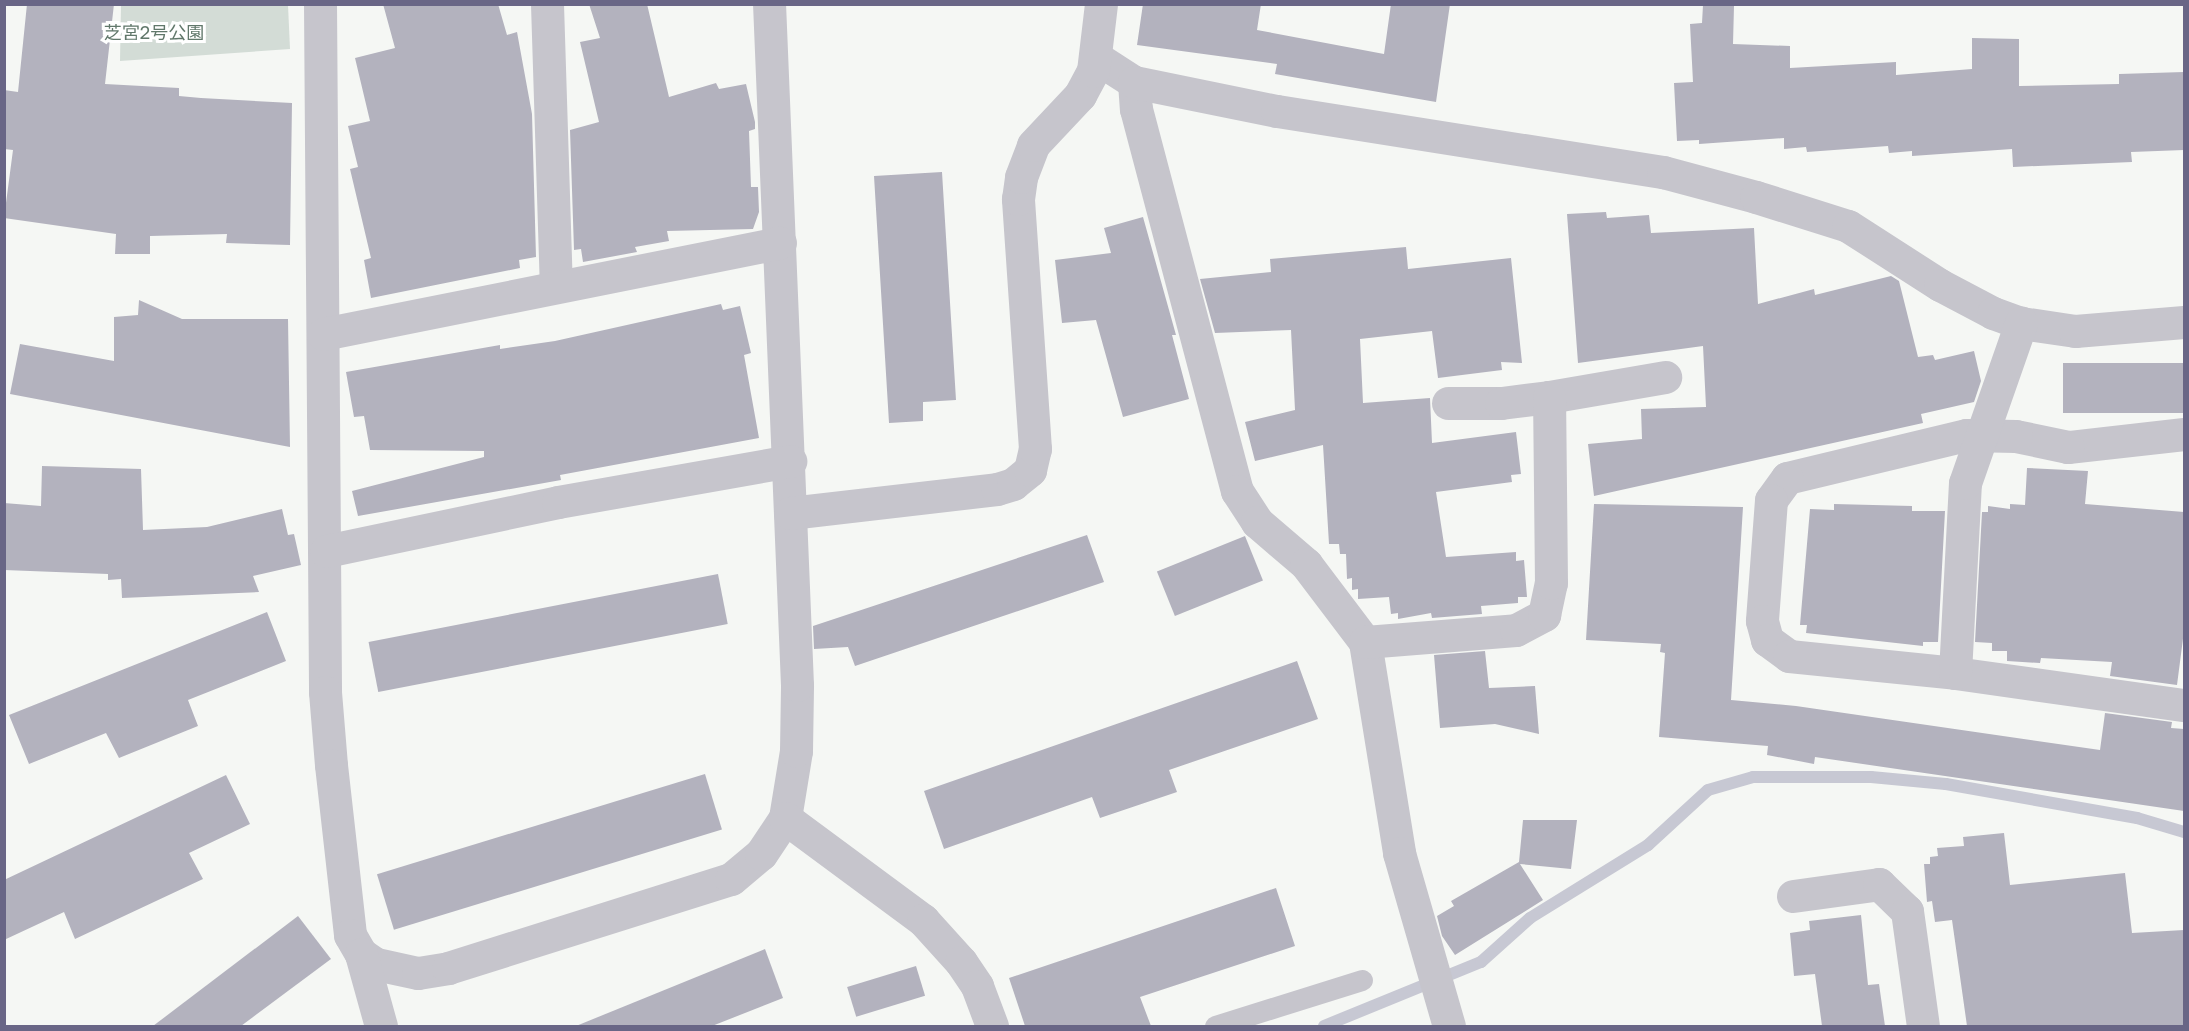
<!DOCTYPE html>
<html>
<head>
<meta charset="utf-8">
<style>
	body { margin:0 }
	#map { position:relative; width:2189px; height:1031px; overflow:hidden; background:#f5f7f4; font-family:"Golos Text","Noto Sans JP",sans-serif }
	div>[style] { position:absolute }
	.green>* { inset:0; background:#d3dcd6 }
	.stream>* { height:12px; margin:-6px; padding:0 6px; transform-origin:6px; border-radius:6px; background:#c7c8d3 }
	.building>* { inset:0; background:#b3b2be; transform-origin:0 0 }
	.lane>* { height:21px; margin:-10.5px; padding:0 10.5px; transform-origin:10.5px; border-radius:10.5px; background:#c6c5cc }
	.street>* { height:33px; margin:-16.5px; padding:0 16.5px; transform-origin:16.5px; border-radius:16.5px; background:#c6c5cc }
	span { translate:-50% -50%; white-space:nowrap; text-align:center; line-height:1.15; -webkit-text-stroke:6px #fff; paint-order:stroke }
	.park-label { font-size:18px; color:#61786b }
	.frame { position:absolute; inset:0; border:6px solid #696686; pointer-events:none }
</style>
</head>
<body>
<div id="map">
	<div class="green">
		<i style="clip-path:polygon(121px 5px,288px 5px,290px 49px,120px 61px)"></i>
	</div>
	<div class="stream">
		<i style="left:1324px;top:1026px;width:170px;rotate:-22.2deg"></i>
		<i style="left:1481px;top:962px;width:66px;rotate:-41.9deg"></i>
		<i style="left:1530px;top:918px;width:139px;rotate:-31.7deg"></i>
		<i style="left:1648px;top:845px;width:81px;rotate:-42.5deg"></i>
		<i style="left:1708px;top:790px;width:47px;rotate:-16.1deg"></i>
		<i style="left:1753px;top:777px;width:118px"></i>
		<i style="left:1871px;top:777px;width:75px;rotate:5.3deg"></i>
		<i style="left:1946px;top:784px;width:194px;rotate:10.1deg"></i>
		<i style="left:2137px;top:818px;width:49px;rotate:16.6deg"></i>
	</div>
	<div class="building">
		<i style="clip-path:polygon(27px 4px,114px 4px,105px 84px,179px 88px,179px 96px,201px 98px,292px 103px,290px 245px,226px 243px,227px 234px,150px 236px,150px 254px,115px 254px,116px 234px,4px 218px,13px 150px,4px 149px,4px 90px,18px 92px)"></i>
		<i style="clip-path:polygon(383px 4px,498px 4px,507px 35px,517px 32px,532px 114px,536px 257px,519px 260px,520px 268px,371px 298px,364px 260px,371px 258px,350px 169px,358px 167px,348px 126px,370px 121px,355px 58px,395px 48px)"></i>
		<i style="clip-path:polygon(589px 4px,647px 4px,669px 97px,716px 83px,719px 89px,746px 84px,755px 122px,755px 129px,749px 131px,751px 187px,758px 187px,759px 212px,753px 229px,667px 231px,669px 241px,635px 247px,637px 252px,583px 262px,581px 249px,574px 250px,570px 130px,599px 122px,580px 42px,600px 38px)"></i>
		<i style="clip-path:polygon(1143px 4px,1261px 4px,1257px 30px,1384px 54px,1391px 4px,1450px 4px,1436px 102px,1275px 74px,1277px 64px,1137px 45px)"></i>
		<i style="clip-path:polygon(1703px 5px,1734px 6px,1733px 44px,1790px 46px,1790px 68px,1896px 62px,1896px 75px,1972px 69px,1972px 38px,2019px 39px,2019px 86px,2119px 84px,2119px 74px,2184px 72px,2184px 150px,2131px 152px,2132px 162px,2013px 167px,2012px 149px,1912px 156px,1912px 151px,1889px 153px,1888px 146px,1807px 152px,1806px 147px,1784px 149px,1784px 138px,1699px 144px,1699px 140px,1677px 141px,1674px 83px,1693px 82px,1690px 24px,1702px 23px)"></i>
		<i style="clip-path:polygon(942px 172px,956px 400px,923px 402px,923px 421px,889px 423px,874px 176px)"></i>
		<i style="clip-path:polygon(1606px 212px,1607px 218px,1649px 215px,1651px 233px,1754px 228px,1758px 304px,1814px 289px,1815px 295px,1891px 276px,1899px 281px,1918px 357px,1933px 355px,1935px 360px,1974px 351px,1981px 381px,1974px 402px,1921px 414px,1923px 423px,1594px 496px,1588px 444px,1642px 439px,1641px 409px,1706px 407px,1703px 346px,1578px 363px,1567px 214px)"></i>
		<i style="clip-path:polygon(1143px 217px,1176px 335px,1172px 335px,1189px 399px,1123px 417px,1096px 320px,1062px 323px,1055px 260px,1111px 253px,1104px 228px)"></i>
		<i style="clip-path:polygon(1406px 247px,1408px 269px,1511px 258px,1522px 363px,1501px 362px,1502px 370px,1438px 378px,1432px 331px,1360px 339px,1363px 403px,1430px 398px,1432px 443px,1516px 432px,1521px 474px,1511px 475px,1512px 482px,1436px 492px,1446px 557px,1516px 552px,1516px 561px,1524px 560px,1527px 597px,1518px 597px,1518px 603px,1481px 606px,1482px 614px,1432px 618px,1431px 613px,1398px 619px,1398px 613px,1391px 614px,1389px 597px,1358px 599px,1358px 589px,1352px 590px,1352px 578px,1347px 579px,1346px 554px,1340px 554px,1339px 544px,1329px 544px,1323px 445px,1255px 461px,1245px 422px,1295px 410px,1291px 330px,1215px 333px,1200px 279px,1271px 272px,1270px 259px)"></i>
		<i style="clip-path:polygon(139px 300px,182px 319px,288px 319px,290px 447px,10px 394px,20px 344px,114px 361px,114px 317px,138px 315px)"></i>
		<i style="clip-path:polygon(721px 304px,723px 310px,740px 306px,751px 353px,744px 355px,759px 438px,560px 475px,561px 480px,358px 516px,352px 491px,484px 457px,484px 451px,370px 450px,364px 416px,354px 417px,346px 372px,500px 345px,500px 349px,555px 341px)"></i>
		<i style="left:2184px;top:363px;width:50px;height:121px;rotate:90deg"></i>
		<i style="clip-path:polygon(42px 466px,141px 469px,143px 530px,207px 527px,282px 509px,288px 535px,294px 534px,301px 565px,253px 576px,259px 592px,122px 598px,121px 579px,108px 580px,108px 574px,4px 570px,4px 503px,41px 506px)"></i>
		<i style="clip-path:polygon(2027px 468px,2088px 471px,2085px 504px,2184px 512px,2184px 631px,2177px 685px,2110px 676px,2112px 662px,2041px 658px,2040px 663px,2007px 661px,2007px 651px,1992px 651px,1992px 643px,1975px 642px,1982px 512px,1988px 512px,1988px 506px,2010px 509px,2010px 504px,2025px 505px)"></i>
		<i style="clip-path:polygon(1594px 504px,1743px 507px,1731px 700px,1796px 706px,2100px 750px,2105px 713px,2172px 722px,2171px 728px,2184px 729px,2184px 811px,1815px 757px,1814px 764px,1767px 755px,1768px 746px,1659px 737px,1665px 653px,1660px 652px,1661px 644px,1586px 640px)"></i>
		<i style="clip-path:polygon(1834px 504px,1912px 506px,1912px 511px,1945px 511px,1938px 642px,1923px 642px,1923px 646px,1806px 633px,1807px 625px,1800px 625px,1810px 509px,1834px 510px)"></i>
		<i style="clip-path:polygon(1087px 535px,1104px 582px,855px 666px,848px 647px,814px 649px,813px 626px)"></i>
		<i style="left:1245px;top:536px;width:48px;height:95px;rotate:68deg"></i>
		<i style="left:718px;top:574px;width:51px;height:356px;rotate:79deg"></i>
		<i style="clip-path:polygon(267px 612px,286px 661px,188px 700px,198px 726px,119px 758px,106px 733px,29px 764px,9px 715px)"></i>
		<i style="clip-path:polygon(1485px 651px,1489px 688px,1535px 686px,1539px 734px,1495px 724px,1440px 728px,1434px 655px)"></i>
		<i style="clip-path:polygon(1297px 661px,1318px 719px,1169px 770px,1177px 792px,1100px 818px,1092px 797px,944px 849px,924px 791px)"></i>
		<i style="left:705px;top:774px;width:58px;height:343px;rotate:73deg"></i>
		<i style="clip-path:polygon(226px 775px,250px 824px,189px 853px,203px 879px,75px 939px,64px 912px,4px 940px,4px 880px)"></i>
		<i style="clip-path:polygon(1523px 820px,1577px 820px,1571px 869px,1520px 864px,1543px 900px,1455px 955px,1442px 936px,1437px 916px,1454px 906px,1451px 901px,1519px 862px)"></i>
		<i style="clip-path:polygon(2004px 833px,2010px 885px,2125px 873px,2132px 933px,2184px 930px,2184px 1026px,1967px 1026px,1952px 920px,1935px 922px,1932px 901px,1927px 902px,1924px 864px,1930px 864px,1930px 857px,1938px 856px,1937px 848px,1964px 846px,1963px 837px)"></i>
		<i style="clip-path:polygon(1276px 888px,1295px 946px,1140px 997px,1151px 1026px,1025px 1026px,1009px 978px)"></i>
		<i style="clip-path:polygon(1861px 915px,1868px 985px,1879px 984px,1885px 1026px,1822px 1026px,1815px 974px,1794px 976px,1790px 933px,1810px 930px,1809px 921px)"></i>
		<i style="clip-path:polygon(298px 916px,331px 959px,241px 1026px,153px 1026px)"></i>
		<i style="clip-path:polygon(765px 949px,783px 998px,712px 1026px,576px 1026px)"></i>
		<i style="left:916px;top:966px;width:31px;height:72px;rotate:73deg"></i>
	</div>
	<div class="lane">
		<i style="left:1215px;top:1026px;width:154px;rotate:-17.4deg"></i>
	</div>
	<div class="street">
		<i style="left:320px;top:4px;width:688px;rotate:89.58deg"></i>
		<i style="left:325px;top:692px;width:73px;rotate:85.3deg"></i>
		<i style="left:331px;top:765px;width:171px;rotate:83.6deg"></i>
		<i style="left:350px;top:935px;width:22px;rotate:60deg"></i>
		<i style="left:361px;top:954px;width:18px;rotate:34deg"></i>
		<i style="left:376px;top:964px;width:43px;rotate:12.1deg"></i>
		<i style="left:418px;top:973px;width:30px;rotate:-9deg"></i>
		<i style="left:448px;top:968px;width:297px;rotate:-17.5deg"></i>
		<i style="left:731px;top:879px;width:39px;rotate:-40deg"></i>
		<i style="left:761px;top:854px;width:43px;rotate:-56.3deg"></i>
		<i style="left:785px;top:818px;width:68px;rotate:-80.7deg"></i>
		<i style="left:796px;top:751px;width:66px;rotate:-89.1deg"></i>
		<i style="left:797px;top:685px;width:682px;rotate:-92.35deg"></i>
		<i style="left:547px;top:4px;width:282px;rotate:88.2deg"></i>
		<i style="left:1095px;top:57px;width:46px;rotate:32.7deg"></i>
		<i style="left:1134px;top:82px;width:27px;rotate:86deg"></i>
		<i style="left:1136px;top:109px;width:395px;rotate:75.2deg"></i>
		<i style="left:1237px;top:491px;width:37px;rotate:57deg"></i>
		<i style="left:1257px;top:522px;width:65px;rotate:40.6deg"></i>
		<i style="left:1306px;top:564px;width:98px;rotate:52.9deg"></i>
		<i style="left:1365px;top:642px;width:214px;rotate:80.8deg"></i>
		<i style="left:1399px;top:853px;width:180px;rotate:73.9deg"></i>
		<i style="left:1134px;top:82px;width:146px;rotate:11.5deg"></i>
		<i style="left:1277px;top:111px;width:391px;rotate:9deg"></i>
		<i style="left:1663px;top:172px;width:96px;rotate:15deg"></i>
		<i style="left:1756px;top:197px;width:96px;rotate:17.5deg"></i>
		<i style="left:1848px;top:226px;width:109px;rotate:32.7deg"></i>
		<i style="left:1940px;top:285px;width:60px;rotate:27.8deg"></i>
		<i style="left:1993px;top:313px;width:30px;rotate:20deg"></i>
		<i style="left:2021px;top:323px;width:55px;rotate:8.4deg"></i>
		<i style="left:2075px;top:331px;width:109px;rotate:-4.7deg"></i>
		<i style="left:323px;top:334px;width:466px;rotate:-11.3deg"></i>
		<i style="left:1448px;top:403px;width:53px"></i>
		<i style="left:1501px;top:403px;width:48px;rotate:-7.1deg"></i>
		<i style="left:1549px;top:397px;width:118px;rotate:-9.8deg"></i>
		<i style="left:2184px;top:434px;width:117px;rotate:173.6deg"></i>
		<i style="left:2068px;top:447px;width:53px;rotate:-168.1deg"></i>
		<i style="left:2016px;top:436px;width:50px;rotate:-178.9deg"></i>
		<i style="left:1966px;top:435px;width:184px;rotate:166.5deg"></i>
		<i style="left:1787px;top:478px;width:27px;rotate:126deg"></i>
		<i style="left:1771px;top:500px;width:121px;rotate:94.3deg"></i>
		<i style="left:1762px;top:621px;width:20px;rotate:75deg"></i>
		<i style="left:1767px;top:640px;width:27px;rotate:36deg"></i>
		<i style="left:1789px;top:656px;width:167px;rotate:5.8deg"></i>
		<i style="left:1955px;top:673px;width:231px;rotate:8deg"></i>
		<i style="left:790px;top:513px;width:208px;rotate:-6.6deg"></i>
		<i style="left:997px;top:489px;width:17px;rotate:-17deg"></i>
		<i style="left:1013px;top:484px;width:22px;rotate:-39deg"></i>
		<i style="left:1030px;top:470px;width:22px;rotate:-77deg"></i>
		<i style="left:1035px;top:449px;width:251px;rotate:-93.9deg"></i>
		<i style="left:1018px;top:199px;width:22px;rotate:-82deg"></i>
		<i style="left:1021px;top:177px;width:34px;rotate:-69deg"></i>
		<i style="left:1033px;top:145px;width:69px;rotate:-46.8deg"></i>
		<i style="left:1080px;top:95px;width:27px;rotate:-62deg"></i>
		<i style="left:1093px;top:71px;width:67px;rotate:-83.2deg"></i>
		<i style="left:326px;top:551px;width:237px;rotate:-11.9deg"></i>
		<i style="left:558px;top:502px;width:236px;rotate:-10deg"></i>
		<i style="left:1365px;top:642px;width:151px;rotate:-4.5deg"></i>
		<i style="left:1516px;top:630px;width:32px;rotate:-28deg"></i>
		<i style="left:1544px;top:615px;width:33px;rotate:-78deg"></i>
		<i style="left:1551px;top:583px;width:186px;rotate:-90.6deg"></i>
		<i style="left:1955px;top:673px;width:190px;rotate:-87deg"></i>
		<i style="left:1965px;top:483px;width:170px;rotate:-70.7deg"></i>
		<i style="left:785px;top:818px;width:172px;rotate:36.5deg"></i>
		<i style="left:923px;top:920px;width:57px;rotate:47.9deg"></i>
		<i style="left:961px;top:962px;width:29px;rotate:56deg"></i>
		<i style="left:977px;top:986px;width:43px;rotate:69.4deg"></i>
		<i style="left:1793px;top:896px;width:87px;rotate:-7.9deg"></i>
		<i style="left:1879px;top:884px;width:39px;rotate:44deg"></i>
		<i style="left:1907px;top:911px;width:116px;rotate:82.1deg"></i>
		<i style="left:361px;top:954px;width:75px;rotate:74.5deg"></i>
	</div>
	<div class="park-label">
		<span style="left:154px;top:32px">芝宮2号公園</span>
	</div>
	<div class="frame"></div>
</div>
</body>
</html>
